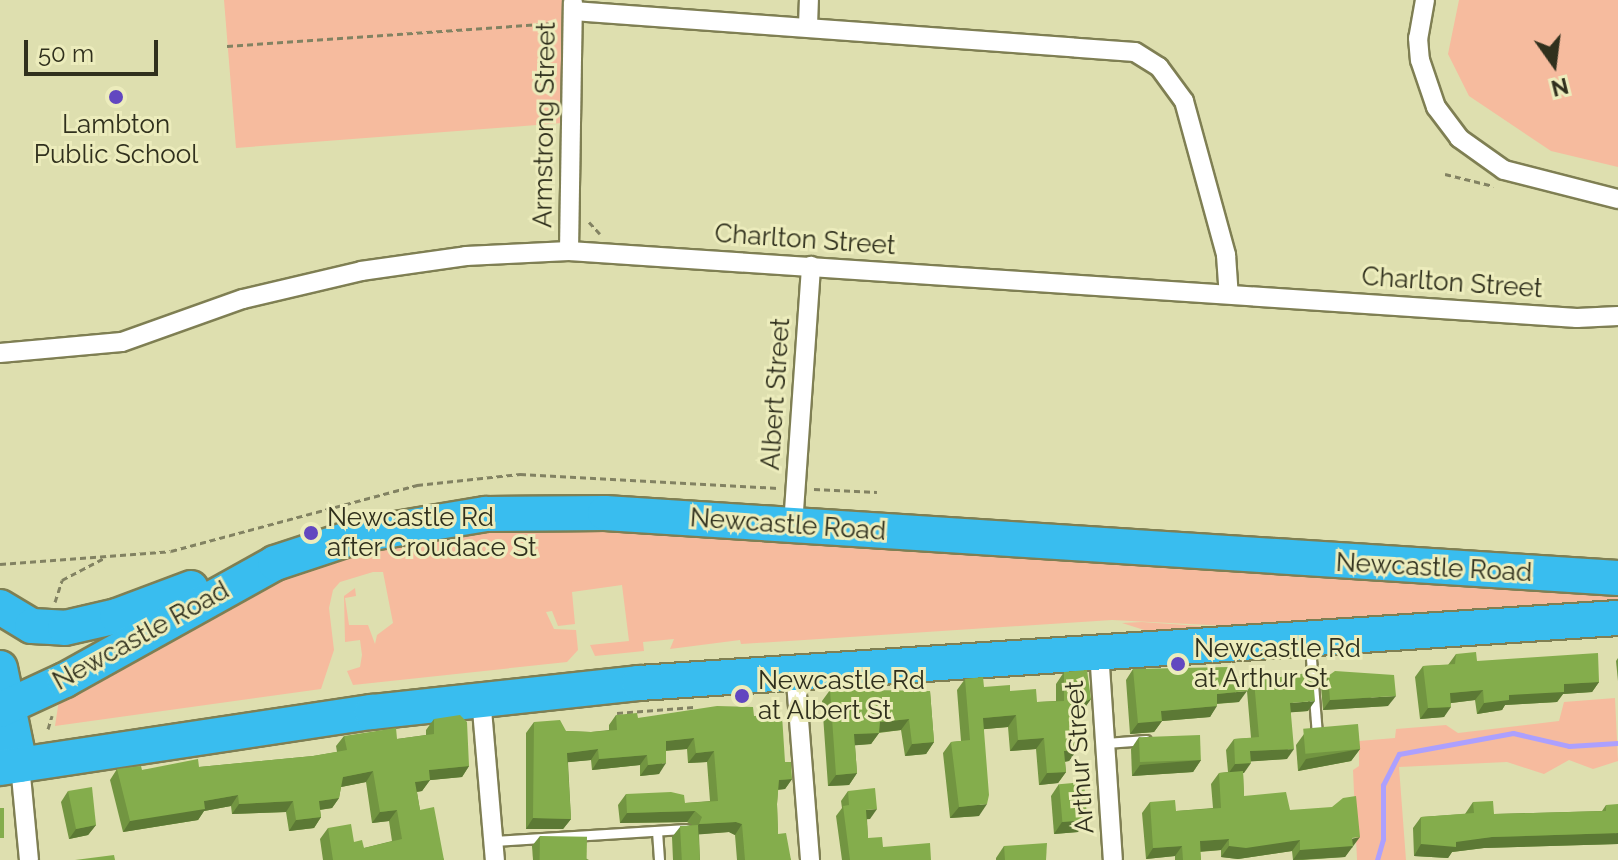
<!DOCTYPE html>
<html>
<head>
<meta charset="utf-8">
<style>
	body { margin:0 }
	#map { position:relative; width:1618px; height:860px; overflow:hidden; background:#dedfaf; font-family:Raleway,sans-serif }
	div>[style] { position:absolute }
	.green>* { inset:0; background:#f6bb9e }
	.stream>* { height:5px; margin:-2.5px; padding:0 2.5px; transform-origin:2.5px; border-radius:2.5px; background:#aca0fe }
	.path>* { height:3px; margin-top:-1.5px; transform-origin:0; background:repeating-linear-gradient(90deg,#828262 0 6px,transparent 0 10px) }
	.roads { filter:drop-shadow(2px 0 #7f7f53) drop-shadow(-2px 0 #7f7f53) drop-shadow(0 2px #7f7f53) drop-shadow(0 -2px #7f7f53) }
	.lane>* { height:9px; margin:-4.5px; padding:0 4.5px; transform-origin:4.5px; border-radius:4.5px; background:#fff }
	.street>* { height:18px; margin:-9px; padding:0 9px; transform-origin:9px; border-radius:9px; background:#fff }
	.highway>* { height:34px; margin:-17px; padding:0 17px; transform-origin:17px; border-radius:17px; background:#39bdef }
	.wall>* { inset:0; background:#729541 }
	.shaded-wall>* { inset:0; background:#5c7935 }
	.building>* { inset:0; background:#84ad4c; transform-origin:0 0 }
	.dots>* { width:22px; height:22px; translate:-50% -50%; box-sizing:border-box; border:4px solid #ececbc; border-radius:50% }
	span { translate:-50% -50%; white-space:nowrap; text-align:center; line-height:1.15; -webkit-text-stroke:6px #ececbc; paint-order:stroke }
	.poi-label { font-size:26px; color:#30301d }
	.left { translate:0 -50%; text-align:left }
	.street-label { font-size:26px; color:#30301d }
	.north { position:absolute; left:1514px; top:24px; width:80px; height:80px; -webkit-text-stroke:6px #ececbc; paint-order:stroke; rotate:166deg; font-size:22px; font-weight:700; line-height:32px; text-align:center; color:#30301d }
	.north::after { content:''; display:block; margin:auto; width:28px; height:36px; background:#30301d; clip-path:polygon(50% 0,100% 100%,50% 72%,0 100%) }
	.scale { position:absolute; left:24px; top:40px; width:134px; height:36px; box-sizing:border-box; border:4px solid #30301d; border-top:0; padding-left:10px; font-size:24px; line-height:28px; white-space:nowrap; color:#30301d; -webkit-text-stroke:6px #ececbc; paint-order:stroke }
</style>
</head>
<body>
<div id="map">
	<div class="green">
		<i style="clip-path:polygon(224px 0,563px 0,562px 123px,236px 148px)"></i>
		<i style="clip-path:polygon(1459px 0,1618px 0,1618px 167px,1551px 151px,1469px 96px,1448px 54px)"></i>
		<i style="clip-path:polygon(568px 526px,1618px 589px,1618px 602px,1247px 627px,1112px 620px,741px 644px,740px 640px,670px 649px,674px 639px,643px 642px,644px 651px,595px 656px,590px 645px,629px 641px,622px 585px,572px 592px,575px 624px,558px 626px,552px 611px,546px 612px,554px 629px,576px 630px,578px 650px,567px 662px,353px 685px,347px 671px,360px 667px,362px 655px,360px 640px,345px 642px,344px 596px,355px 588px,356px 596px,345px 598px,349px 625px,368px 625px,375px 644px,377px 635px,393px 623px,383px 572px,373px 572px,340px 582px,333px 590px,329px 608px,334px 650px,321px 689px,55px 726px,59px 700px,264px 584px,319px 564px,438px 534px)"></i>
		<i style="clip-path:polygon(1142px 622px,1228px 628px,1157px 634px,1122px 623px)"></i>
		<i style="clip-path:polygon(1615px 698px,1618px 761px,1593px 769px,1569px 760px,1544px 774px,1507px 762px,1399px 767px,1406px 860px,1357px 860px,1353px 770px,1359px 766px,1359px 741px,1395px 738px,1396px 729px,1446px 725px,1458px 733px,1559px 721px,1564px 702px)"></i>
	</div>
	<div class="stream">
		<i style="left:1377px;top:860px;width:22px;rotate:-74deg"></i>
		<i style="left:1383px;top:839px;width:54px;rotate:-90deg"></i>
		<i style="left:1383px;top:785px;width:35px;rotate:-63deg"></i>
		<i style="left:1399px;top:754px;width:116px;rotate:-10.4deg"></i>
		<i style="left:1513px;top:733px;width:57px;rotate:13.1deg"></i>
		<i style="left:1569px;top:746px;width:49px;rotate:-3.5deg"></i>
	</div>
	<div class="path">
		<i style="left:227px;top:46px;width:329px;rotate:-4deg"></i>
		<i style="left:1445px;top:174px;width:50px;rotate:13.8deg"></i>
		<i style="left:589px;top:222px;width:16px;rotate:47deg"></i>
		<i style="left:814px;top:489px;width:63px;rotate:2.7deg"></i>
		<i style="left:0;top:564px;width:171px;rotate:-4.3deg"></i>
		<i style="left:171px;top:551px;width:255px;rotate:-15deg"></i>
		<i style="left:417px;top:485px;width:104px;rotate:-6.1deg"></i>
		<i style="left:520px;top:474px;width:258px;rotate:3.1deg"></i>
		<i style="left:55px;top:602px;width:23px;rotate:-72deg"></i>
		<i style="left:62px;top:580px;width:50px;rotate:-27.6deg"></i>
		<i style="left:617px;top:713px;width:77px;rotate:-4.5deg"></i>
		<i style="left:48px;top:729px;width:14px;rotate:-73deg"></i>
	</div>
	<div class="roads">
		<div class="lane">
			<i style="left:1310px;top:646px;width:89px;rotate:85.5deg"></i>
			<i style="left:1106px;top:743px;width:40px;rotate:-4.3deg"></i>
			<i style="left:657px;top:831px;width:29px;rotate:86deg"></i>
			<i style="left:494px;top:841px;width:193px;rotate:-3.6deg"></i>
		</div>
		<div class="street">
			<i style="left:1425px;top:0;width:39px;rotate:100deg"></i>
			<i style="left:1418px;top:38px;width:22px;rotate:85deg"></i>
			<i style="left:1420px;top:60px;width:50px;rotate:71.2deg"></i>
			<i style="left:1436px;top:107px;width:39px;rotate:53deg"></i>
			<i style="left:1459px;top:138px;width:55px;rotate:35.4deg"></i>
			<i style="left:1504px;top:170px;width:118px;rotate:14.3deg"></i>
			<i style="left:573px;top:11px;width:563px;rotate:4.17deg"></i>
			<i style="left:1135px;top:52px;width:28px;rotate:32deg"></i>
			<i style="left:1159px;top:67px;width:42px;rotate:53.7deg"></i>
			<i style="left:1184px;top:101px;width:160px;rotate:74.7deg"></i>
			<i style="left:1226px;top:255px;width:39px;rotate:86deg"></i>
			<i style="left:808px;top:26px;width:26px;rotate:-88deg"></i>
			<i style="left:569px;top:251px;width:249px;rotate:-89.1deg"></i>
			<i style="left:0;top:353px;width:122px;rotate:-5.2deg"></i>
			<i style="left:122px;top:342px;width:128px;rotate:-19.6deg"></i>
			<i style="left:243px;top:299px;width:121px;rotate:-13.3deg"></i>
			<i style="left:361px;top:271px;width:106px;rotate:-8.1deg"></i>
			<i style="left:466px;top:256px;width:103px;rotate:-2.8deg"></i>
			<i style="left:569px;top:251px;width:1010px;rotate:3.8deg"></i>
			<i style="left:1577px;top:318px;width:41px;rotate:-2.8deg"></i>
			<i style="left:793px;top:525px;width:260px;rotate:-86deg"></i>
			<i style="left:1099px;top:651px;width:209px;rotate:86.2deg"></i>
			<i style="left:795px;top:669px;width:192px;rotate:85.5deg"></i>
			<i style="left:481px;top:698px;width:163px;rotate:85.1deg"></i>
			<i style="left:20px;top:765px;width:95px;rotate:84.6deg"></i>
		</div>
		<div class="highway">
			<i style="left:0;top:607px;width:37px;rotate:31deg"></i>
			<i style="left:32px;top:626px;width:33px;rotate:3deg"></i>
			<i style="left:65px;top:628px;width:53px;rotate:-13deg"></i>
			<i style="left:117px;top:616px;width:79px;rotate:-20.7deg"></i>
			<i style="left:0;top:668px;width:99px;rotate:78.3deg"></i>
			<i style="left:0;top:710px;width:72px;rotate:-24.8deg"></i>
			<i style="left:65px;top:680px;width:240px;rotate:-29.1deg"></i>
			<i style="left:275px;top:563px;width:89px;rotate:-18.2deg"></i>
			<i style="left:360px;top:535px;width:128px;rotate:-9.5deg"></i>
			<i style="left:486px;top:514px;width:119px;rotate:-0.5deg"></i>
			<i style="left:605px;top:513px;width:1015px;rotate:3.67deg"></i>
			<i style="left:0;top:768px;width:376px;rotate:-8.6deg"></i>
			<i style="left:372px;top:712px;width:269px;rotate:-6.2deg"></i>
			<i style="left:639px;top:683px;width:981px;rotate:-3.8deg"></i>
		</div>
	</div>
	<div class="wall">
		<i style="clip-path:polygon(1456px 654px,1477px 661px,1599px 682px,1592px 692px,1563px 694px,1557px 702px,1505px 705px,1502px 710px,1477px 714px,1475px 700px,1451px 703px,1444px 717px,1420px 719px,1415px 677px,1423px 666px,1448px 665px)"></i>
		<i style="clip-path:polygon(1618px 658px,1618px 681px,1616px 661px)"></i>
		<i style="clip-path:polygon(1133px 669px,1229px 677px,1239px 702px,1217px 704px,1210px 717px,1162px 721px,1154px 732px,1130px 734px,1126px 680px)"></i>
		<i style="clip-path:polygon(1064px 672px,1091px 699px,1083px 710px,1077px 713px,1077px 750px,1069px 761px,1065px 762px,1066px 772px,1058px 783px,1039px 785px,1036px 749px,1010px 751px,1008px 727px,984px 729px,979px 816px,950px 818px,943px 753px,951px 742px,961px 741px,957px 690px,965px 679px,984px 687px,1010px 691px,1037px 702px,1056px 701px,1056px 684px)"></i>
		<i style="clip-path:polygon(1328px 676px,1388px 706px,1323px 710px,1321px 687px)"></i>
		<i style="clip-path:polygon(1254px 681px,1308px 711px,1291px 712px,1287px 759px,1251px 761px,1243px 773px,1244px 796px,1290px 810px,1353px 848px,1351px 848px,1345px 857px,1303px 860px,1293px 860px,1292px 851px,1238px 859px,1221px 857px,1221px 850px,1200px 852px,1201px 860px,1175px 860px,1175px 856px,1146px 859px,1142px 813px,1150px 802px,1176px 811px,1213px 808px,1211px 784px,1219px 773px,1228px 772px,1226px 750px,1234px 739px,1251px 738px,1247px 691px)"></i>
		<i style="clip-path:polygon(830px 690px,930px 691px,934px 742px,926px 754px,905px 756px,901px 730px,879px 733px,871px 744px,855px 745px,857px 773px,849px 785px,828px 786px,822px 701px)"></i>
		<i style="clip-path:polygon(616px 715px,638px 718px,754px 716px,785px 762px,792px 779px,785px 789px,778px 790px,777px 804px,778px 834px,791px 860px,737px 860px,735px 835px,729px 832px,699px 834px,700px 860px,673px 860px,672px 837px,680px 827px,692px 825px,687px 822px,620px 823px,618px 805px,626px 794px,685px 803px,710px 801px,707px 762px,688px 763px,687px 749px,666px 751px,659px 774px,640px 776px,640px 765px,592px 770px,591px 760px,568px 762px,571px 819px,563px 829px,526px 829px,526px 733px,534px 722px,566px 731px,591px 732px,609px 730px,609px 725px)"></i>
		<i style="clip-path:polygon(434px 719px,469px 766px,462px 777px,430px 780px,422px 791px,417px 792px,420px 810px,444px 860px,323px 860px,320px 839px,328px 828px,364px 848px,392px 841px,389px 821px,372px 823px,366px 782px,341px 787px,339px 798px,332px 808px,320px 810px,321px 817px,314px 828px,289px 831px,286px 812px,232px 814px,231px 806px,204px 811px,198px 820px,123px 832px,110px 780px,117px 769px,142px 770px,199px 767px,313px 756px,337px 752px,336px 746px,344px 736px,397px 739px,426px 735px,426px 730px)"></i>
		<i style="clip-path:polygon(1304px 734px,1360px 749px,1351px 761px,1298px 771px,1296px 745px)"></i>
		<i style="clip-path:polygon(1139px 737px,1201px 760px,1193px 772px,1132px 776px,1131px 749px)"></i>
		<i style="clip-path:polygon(1059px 784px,1078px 832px,1054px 834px,1051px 796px)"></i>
		<i style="clip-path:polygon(68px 791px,96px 825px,88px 835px,69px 839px,61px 802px)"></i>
		<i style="clip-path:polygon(848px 791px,870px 819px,867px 819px,868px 838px,883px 847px,931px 860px,842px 860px,836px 816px,842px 808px,841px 801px)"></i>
		<i style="clip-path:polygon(1473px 802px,1494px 814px,1602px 811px,1606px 805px,1618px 844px,1484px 848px,1452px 852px,1448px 858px,1414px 856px,1413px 828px,1421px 817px,1465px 814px)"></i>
		<i style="clip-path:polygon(540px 836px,589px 860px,533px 860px,532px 846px)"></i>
		<i style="clip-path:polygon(1004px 846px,1046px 860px,996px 860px,996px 858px)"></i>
	</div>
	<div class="shaded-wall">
		<i style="clip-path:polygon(1599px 682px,1592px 692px,1563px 694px,1557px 702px,1505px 705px,1502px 710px,1477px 714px,1484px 703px,1509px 695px,1564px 684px)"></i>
		<i style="clip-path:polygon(1483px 690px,1475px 700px,1443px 704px,1450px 693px)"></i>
		<i style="clip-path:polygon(1247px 691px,1239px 702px,1209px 704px,1217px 694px)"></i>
		<i style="clip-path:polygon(1396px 696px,1388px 706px,1323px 710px,1330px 700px)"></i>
		<i style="clip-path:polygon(1091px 699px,1083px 710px,1069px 716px,1077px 705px)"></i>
		<i style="clip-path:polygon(1315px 701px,1308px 711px,1283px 713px,1290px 703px)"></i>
		<i style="clip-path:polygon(1217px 706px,1210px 717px,1162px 721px,1154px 732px,1130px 734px,1138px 723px,1161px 711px)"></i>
		<i style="clip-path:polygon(1451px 707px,1444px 717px,1420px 719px,1428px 708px)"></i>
		<i style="clip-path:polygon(1016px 715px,1008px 727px,975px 730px,983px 718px)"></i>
		<i style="clip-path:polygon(909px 719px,901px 730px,872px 733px,880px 722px)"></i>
		<i style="clip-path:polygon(879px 733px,871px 744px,847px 746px,854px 734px)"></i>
		<i style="clip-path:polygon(694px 738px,687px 749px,658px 751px,666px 741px)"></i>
		<i style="clip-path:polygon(1044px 738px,1036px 749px,1010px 751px,1018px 740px)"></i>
		<i style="clip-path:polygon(934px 742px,926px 754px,905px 756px,912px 744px)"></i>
		<i style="clip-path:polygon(598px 749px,591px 760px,560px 763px,567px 753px)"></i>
		<i style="clip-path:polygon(1294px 749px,1287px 759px,1243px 762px,1250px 751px)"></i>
		<i style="clip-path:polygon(1360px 749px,1351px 761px,1298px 771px,1306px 759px)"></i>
		<i style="clip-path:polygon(1077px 750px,1069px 761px,1056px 762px,1064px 751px)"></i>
		<i style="clip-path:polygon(714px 751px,707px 762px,688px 763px,696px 753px)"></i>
		<i style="clip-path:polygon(647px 755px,640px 765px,592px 770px,599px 759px)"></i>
		<i style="clip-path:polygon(1201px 760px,1193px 772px,1132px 776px,1140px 765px)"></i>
		<i style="clip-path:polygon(666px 763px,659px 774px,640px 776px,648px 765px)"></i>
		<i style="clip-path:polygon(1251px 763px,1244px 773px,1228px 774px,1235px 764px)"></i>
		<i style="clip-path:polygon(469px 766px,462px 777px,421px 781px,429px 770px)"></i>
		<i style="clip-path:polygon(373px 771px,366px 782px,336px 788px,343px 777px)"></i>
		<i style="clip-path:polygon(1066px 772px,1058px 783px,1039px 785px,1047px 773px)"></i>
		<i style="clip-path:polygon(857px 773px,849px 785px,828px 786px,836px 775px)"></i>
		<i style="clip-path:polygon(792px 779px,785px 789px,771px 790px,779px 780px)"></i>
		<i style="clip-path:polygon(430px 780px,422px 791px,408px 793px,415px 782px)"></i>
		<i style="clip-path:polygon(238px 795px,231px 806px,204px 811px,198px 820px,123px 832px,130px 821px,204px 801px)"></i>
		<i style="clip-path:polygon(339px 798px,332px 808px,311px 811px,319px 801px)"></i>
		<i style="clip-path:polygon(293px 801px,286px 812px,232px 814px,239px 804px)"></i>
		<i style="clip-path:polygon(987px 804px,979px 816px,950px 818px,959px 807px)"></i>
		<i style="clip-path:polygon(877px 809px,870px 819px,859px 820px,866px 810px)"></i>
		<i style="clip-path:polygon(397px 810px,389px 821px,372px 823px,380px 812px)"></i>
		<i style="clip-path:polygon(695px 811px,687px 822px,620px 823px,627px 813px)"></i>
		<i style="clip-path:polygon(321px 817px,314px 828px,289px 831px,296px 820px)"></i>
		<i style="clip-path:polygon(533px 818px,571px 819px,563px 829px,526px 829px)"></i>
		<i style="clip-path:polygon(1087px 820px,1078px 832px,1054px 834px,1062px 822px)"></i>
		<i style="clip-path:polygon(736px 822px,742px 824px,735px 835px,729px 832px,692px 835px,699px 824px)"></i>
		<i style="clip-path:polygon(96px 825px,88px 835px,69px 839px,76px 829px)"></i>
		<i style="clip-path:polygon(1618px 833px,1618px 844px,1484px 848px,1452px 852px,1448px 858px,1414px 856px,1421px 844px,1492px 837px)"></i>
		<i style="clip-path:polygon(1360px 837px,1345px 857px,1293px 860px,1300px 850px)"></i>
		<i style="clip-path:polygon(1229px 839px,1221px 850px,1192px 852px,1200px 841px)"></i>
		<i style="clip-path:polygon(1300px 840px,1292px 851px,1238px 859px,1221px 857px,1229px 846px)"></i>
		<i style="clip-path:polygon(1182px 846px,1175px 856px,1146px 859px,1153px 848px)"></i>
	</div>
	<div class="building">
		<i style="clip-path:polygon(1476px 652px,1477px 661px,1598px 653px,1599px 682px,1564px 684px,1564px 692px,1509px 695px,1509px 700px,1484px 703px,1483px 690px,1450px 693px,1451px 707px,1428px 708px,1423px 666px,1455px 664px,1456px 654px)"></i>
		<i style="clip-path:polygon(1229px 667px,1229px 677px,1246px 676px,1247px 691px,1217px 694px,1217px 706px,1161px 711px,1162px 721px,1138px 723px,1133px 669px)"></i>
		<i style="clip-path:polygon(1087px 670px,1091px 699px,1077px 705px,1077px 750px,1064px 751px,1066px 772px,1047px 773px,1044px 738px,1018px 740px,1016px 715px,983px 718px,989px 795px,987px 804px,959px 807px,951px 742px,970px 740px,965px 679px,983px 677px,984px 687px,1010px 685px,1010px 691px,1036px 689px,1037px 702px,1064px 701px,1064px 672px)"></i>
		<i style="clip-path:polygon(1335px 671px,1394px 675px,1396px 696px,1330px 700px,1328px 676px)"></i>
		<i style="clip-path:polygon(1307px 673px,1313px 678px,1315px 701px,1290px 703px,1294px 749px,1250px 751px,1251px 763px,1235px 764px,1234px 739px,1259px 737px,1254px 681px)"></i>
		<i style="clip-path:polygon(830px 690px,930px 691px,934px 742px,912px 744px,909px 719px,880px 722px,879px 733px,854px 734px,857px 773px,836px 775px)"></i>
		<i style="clip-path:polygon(717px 706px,753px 707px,754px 716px,782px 715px,785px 762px,791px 762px,792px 779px,779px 780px,777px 804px,778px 834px,786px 833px,791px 860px,745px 860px,742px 824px,736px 822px,699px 824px,702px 817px,695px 811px,627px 813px,626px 794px,671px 792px,684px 795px,685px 803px,718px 801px,714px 751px,696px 753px,694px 738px,666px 741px,666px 763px,648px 765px,647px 755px,599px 759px,598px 749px,567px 753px,571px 819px,533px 818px,534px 722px,560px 720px,566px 731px,591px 732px,617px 730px,616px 715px,637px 713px,638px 718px)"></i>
		<i style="clip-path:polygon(460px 715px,467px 722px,469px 766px,429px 770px,430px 780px,415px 782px,420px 810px,434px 807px,444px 860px,333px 860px,328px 828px,351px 824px,354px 842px,362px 840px,364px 848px,402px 839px,397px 810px,380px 812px,373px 771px,343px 777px,339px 798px,319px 801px,321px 817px,296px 820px,293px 801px,239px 804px,238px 795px,204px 801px,205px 809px,130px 821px,117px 769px,141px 766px,142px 770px,198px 759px,199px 767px,313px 756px,347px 750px,344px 736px,396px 728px,397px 739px,434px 734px,434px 719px)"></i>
		<i style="left:1358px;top:724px;width:25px;height:55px;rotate:85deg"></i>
		<i style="left:1200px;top:735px;width:25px;height:61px;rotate:88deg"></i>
		<i style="clip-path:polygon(1243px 771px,1244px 796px,1286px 792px,1290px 810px,1332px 807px,1343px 798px,1356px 796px,1360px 837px,1352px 838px,1353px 846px,1300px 850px,1300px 840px,1246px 848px,1229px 846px,1229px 839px,1200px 841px,1201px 860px,1183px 860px,1182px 846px,1153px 848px,1150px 802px,1175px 800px,1176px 811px,1221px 808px,1219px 773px)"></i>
		<i style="left:1084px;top:782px;width:38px;height:25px;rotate:85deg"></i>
		<i style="clip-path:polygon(92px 787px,96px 825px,76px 829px,68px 791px)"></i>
		<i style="clip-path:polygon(875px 788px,877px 809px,866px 810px,868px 838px,882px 837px,883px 847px,930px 843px,931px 860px,850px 860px,843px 806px,849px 805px,848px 791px)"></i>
		<i style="clip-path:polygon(1493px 801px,1494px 814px,1606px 811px,1606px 805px,1618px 804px,1618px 833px,1492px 837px,1456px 842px,1456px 847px,1421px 844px,1421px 817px,1474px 813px,1473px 802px)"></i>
		<i style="left:0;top:808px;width:4px;height:30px"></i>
		<i style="left:698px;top:825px;width:35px;height:18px;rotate:87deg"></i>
		<i style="left:540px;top:836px;width:47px;height:24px;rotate:1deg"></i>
		<i style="clip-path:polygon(1047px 843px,1046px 860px,1005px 860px,1004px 846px)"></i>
		<i style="clip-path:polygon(114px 855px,115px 860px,75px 860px)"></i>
	</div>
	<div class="dots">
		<i style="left:116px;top:97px;background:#6247c0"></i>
		<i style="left:311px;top:533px;background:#6247c0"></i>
		<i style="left:1178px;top:664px;background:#6247c0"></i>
		<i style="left:742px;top:696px;background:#6247c0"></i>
	</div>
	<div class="poi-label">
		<span style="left:116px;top:140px">Lambton<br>Public School</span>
		<span class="left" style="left:327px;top:533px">Newcastle Rd<br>after Croudace St</span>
		<span class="left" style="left:1194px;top:664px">Newcastle Rd<br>at Arthur St</span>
		<span class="left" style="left:758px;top:696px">Newcastle Rd<br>at Albert St</span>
	</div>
	<div class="street-label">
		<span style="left:545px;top:125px;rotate:-89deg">Armstrong Street</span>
		<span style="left:805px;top:240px;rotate:4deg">Charlton Street</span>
		<span style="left:1452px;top:283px;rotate:4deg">Charlton Street</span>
		<span style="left:776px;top:394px;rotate:-86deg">Albert Street</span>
		<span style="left:788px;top:525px;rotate:4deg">Newcastle Road</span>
		<span style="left:1434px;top:568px;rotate:3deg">Newcastle Road</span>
		<span style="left:141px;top:636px;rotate:-29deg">Newcastle Road</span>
		<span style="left:1080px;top:757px;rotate:-94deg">Arthur Street</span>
	</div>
	<div class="north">N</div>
	<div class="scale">50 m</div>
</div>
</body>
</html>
